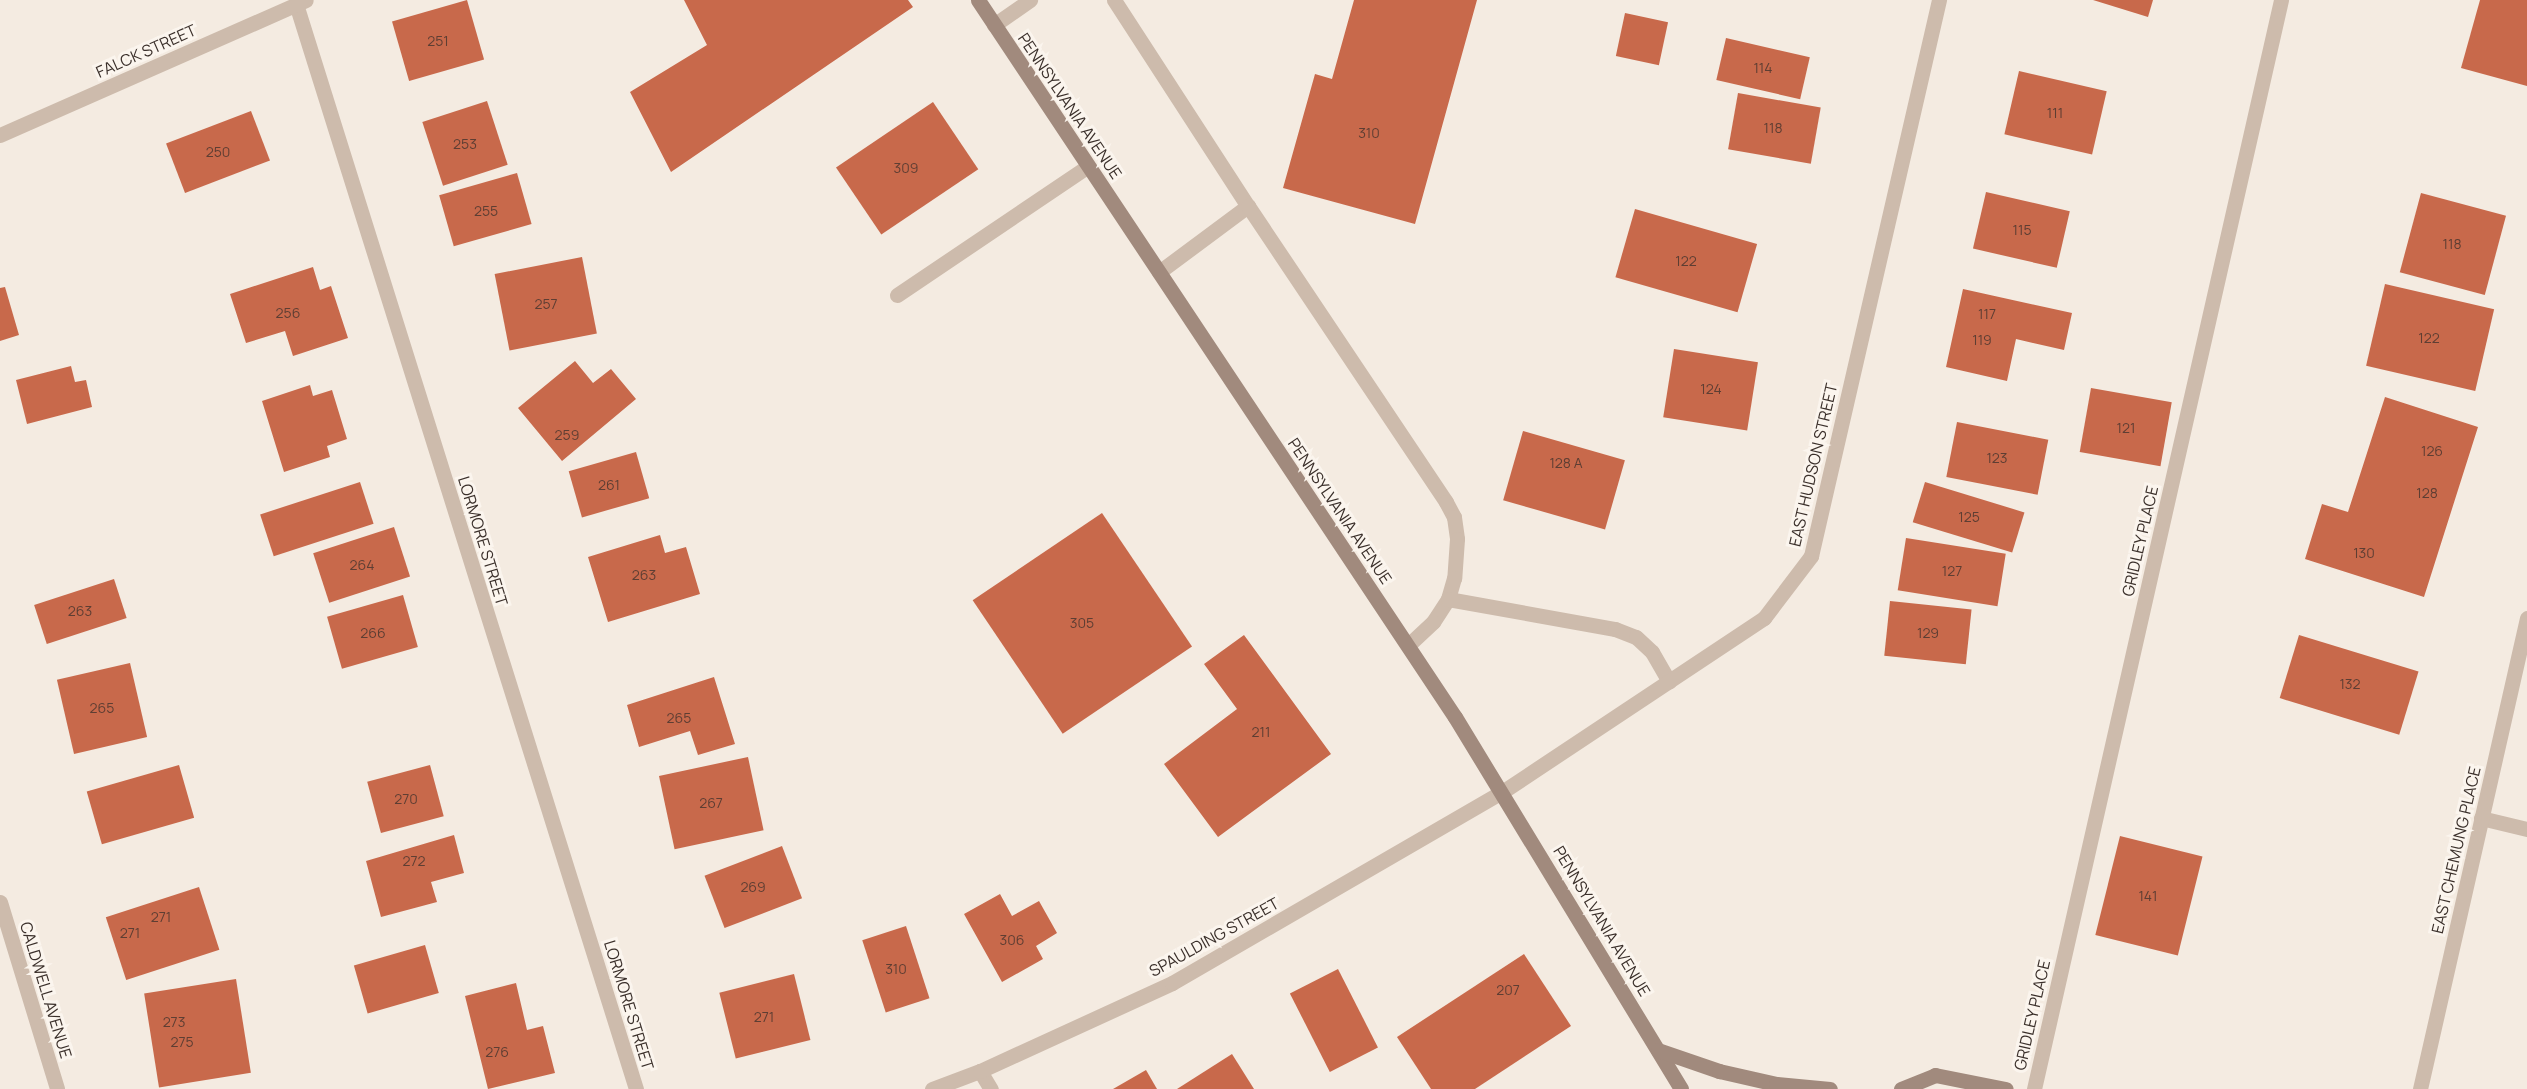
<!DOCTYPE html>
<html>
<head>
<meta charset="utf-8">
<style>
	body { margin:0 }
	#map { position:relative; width:2527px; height:1089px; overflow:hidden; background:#f4ebe1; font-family:Manrope,sans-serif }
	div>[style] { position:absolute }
	.building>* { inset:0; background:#c8694b; transform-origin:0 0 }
	.lane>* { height:15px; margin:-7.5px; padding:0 7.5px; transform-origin:7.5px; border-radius:7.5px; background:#cdbbac }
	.street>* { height:15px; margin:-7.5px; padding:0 7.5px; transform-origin:7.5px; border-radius:7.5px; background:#cdbbac }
	.secondary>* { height:15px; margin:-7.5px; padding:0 7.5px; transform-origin:7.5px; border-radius:7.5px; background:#a18a7d }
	span { translate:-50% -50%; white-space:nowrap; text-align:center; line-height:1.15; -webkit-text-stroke:6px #fbf5ee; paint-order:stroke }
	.number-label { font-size:14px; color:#5e3e33 }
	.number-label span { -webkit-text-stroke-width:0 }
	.street-label { font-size:16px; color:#3b302b }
</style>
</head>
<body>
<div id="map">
	<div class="building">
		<i style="left:467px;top:0;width:62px;height:78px;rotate:74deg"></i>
		<i style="clip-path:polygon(684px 0,908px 0,913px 7px,671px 172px,630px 92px,707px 45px)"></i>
		<i style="clip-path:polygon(1354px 0,1477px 0,1415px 224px,1283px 188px,1315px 74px,1332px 79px)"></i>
		<i style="clip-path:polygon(2093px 0,2153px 0,2148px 17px)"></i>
		<i style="clip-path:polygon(2480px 0,2527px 0,2527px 86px,2461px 68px)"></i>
		<i style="left:1625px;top:13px;width:44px;height:44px;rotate:12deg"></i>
		<i style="left:1726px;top:38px;width:86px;height:43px;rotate:13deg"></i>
		<i style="left:2019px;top:71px;width:90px;height:65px;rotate:13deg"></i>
		<i style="left:1738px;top:93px;width:84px;height:57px;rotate:10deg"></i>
		<i style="left:487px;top:101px;width:67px;height:68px;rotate:72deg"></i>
		<i style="left:933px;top:102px;width:81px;height:117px;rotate:56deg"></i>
		<i style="left:251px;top:111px;width:53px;height:91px;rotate:69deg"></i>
		<i style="left:517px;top:173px;width:53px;height:81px;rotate:74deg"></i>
		<i style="left:1986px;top:192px;width:86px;height:58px;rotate:13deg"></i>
		<i style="left:2421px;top:193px;width:88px;height:82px;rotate:15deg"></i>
		<i style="left:1635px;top:209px;width:127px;height:71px;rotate:16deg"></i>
		<i style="left:582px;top:257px;width:78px;height:89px;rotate:79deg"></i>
		<i style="clip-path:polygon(313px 267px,320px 290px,331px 286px,348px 338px,293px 356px,285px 331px,246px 343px,230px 294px)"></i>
		<i style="left:2385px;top:284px;width:112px;height:84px;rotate:13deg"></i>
		<i style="clip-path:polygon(5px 287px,19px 335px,0 341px,0 288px)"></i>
		<i style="clip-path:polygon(1963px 289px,2072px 313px,2064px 350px,2016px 339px,2007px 381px,1946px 367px)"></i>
		<i style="left:1674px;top:349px;width:85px;height:69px;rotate:9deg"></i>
		<i style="clip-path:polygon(575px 361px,593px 383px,611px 369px,636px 399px,562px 461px,518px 408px)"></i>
		<i style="clip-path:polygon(71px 366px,75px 382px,86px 380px,92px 407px,27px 424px,16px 380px)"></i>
		<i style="clip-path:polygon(310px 385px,313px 396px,332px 390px,347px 439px,327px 446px,330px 457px,284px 472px,262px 401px)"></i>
		<i style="left:2091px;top:388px;width:82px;height:65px;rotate:10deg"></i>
		<i style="clip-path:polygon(2385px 397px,2478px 427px,2424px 597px,2305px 559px,2322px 504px,2348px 512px)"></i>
		<i style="left:1957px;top:422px;width:93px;height:56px;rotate:11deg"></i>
		<i style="left:1523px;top:431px;width:106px;height:72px;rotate:16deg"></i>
		<i style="left:636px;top:452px;width:48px;height:70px;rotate:74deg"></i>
		<i style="left:360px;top:482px;width:44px;height:105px;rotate:72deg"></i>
		<i style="left:1925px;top:482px;width:104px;height:42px;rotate:17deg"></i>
		<i style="left:1102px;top:513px;width:161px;height:156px;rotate:56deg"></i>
		<i style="left:394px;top:527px;width:52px;height:85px;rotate:72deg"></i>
		<i style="clip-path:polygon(660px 535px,665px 553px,686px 547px,700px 594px,608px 622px,588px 557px)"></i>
		<i style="left:1906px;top:538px;width:101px;height:53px;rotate:9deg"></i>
		<i style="left:114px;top:579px;width:41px;height:84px;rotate:72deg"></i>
		<i style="left:403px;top:595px;width:54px;height:79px;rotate:74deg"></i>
		<i style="left:1890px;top:601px;width:82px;height:55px;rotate:6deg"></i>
		<i style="clip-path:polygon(1244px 635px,1331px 754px,1218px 837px,1164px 764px,1237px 709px,1204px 664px)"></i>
		<i style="left:2299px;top:635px;width:125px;height:66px;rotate:17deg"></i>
		<i style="left:130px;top:663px;width:76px;height:75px;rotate:77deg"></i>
		<i style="clip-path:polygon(714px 677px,735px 744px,698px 755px,690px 731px,639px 747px,627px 705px)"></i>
		<i style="left:748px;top:757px;width:75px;height:91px;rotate:78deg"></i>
		<i style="left:179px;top:765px;width:55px;height:96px;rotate:74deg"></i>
		<i style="left:430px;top:765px;width:53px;height:65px;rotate:75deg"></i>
		<i style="clip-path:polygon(454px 835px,464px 873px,431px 882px,437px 902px,381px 917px,366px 861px)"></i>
		<i style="left:2120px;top:836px;width:85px;height:102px;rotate:14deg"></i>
		<i style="left:782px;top:846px;width:56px;height:83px;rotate:69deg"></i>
		<i style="left:199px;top:887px;width:66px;height:98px;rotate:72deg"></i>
		<i style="clip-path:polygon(1000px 894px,1012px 916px,1039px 901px,1057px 933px,1036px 946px,1043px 959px,1002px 982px,964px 914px)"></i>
		<i style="left:906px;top:926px;width:76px;height:46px;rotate:72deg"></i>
		<i style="left:425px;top:945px;width:50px;height:74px;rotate:74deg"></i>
		<i style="clip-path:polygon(1524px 954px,1571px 1026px,1475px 1089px,1431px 1089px,1397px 1037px)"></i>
		<i style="left:1338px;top:969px;width:88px;height:54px;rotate:63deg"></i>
		<i style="left:794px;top:974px;width:68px;height:77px;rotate:76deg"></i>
		<i style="left:236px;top:979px;width:95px;height:93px;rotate:81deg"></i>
		<i style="clip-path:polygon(516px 983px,527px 1030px,543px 1026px,555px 1073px,488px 1089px,465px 996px)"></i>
		<i style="clip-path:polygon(1232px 1054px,1254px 1089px,1177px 1089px)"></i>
		<i style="clip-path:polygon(1146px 1070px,1157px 1089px,1113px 1089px)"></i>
	</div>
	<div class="lane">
		<i style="left:1114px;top:0;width:246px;rotate:57deg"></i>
		<i style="left:994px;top:25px;width:44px;rotate:-34.8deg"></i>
		<i style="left:1159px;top:272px;width:111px;rotate:-36.6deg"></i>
		<i style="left:1248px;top:206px;width:356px;rotate:56.2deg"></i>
		<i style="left:1446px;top:502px;width:17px;rotate:62deg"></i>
		<i style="left:1454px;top:517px;width:22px;rotate:82deg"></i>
		<i style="left:1457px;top:539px;width:39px;rotate:94deg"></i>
		<i style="left:1454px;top:578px;width:22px;rotate:106deg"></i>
		<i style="left:1448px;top:599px;width:27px;rotate:123deg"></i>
		<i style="left:1433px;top:622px;width:34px;rotate:137deg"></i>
		<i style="left:897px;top:295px;width:230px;rotate:-34deg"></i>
		<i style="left:1448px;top:599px;width:170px;rotate:10.2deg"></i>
		<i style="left:1615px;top:629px;width:22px;rotate:21deg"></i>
		<i style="left:1636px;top:637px;width:22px;rotate:43deg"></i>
		<i style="left:1652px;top:652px;width:34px;rotate:60deg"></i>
		<i style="left:2034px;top:1089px;width:1117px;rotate:-77.22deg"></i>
	</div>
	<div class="street">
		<i style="left:296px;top:4px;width:1137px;rotate:72.6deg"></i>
		<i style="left:0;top:135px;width:334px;rotate:-23.8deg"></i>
		<i style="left:2481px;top:818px;width:47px;rotate:13.4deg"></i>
		<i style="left:0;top:902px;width:195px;rotate:73deg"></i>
		<i style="left:980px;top:1071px;width:21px;rotate:59deg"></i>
		<i style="left:932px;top:1089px;width:51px;rotate:-20.6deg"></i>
		<i style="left:980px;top:1071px;width:211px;rotate:-24.6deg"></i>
		<i style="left:1172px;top:983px;width:381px;rotate:-30.1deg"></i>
		<i style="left:1502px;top:792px;width:315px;rotate:-33.6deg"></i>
		<i style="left:1764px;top:618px;width:78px;rotate:-52.8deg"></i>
		<i style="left:1811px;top:556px;width:571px;rotate:-77.04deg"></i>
		<i style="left:2420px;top:1089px;width:483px;rotate:-77.2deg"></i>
	</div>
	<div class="secondary">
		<i style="left:978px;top:0;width:861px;rotate:56.37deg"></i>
		<i style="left:1455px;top:717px;width:435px;rotate:58.7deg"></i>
		<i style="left:1658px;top:1050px;width:65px;rotate:19deg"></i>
		<i style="left:1719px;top:1071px;width:58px;rotate:12.8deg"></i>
		<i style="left:1776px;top:1084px;width:54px;rotate:5.3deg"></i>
		<i style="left:1901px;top:1089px;width:37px;rotate:-22deg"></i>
		<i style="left:1935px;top:1075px;width:72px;rotate:11.2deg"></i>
	</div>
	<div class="number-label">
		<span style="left:438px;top:41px">251</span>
		<span style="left:1763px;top:68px">114</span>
		<span style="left:2055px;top:113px">111</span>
		<span style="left:1773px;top:128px">118</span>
		<span style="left:1369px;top:133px">310</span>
		<span style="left:465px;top:144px">253</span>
		<span style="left:218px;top:152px">250</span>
		<span style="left:906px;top:168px">309</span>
		<span style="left:486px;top:211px">255</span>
		<span style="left:2022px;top:230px">115</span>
		<span style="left:2452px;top:244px">118</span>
		<span style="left:1686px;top:261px">122</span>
		<span style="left:546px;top:304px">257</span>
		<span style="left:288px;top:313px">256</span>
		<span style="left:1987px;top:314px">117</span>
		<span style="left:2429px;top:338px">122</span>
		<span style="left:1982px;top:340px">119</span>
		<span style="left:1711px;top:389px">124</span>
		<span style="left:2126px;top:428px">121</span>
		<span style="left:567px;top:435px">259</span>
		<span style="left:2432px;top:451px">126</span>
		<span style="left:1997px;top:458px">123</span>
		<span style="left:1566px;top:463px">128 A</span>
		<span style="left:609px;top:485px">261</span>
		<span style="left:2427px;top:493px">128</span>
		<span style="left:1969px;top:517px">125</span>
		<span style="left:2364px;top:553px">130</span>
		<span style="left:362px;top:565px">264</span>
		<span style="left:1952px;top:571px">127</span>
		<span style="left:644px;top:575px">263</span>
		<span style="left:80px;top:611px">263</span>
		<span style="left:1082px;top:623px">305</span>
		<span style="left:373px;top:633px">266</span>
		<span style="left:1928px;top:633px">129</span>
		<span style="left:2350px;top:684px">132</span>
		<span style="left:102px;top:708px">265</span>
		<span style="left:679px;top:718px">265</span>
		<span style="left:1261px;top:732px">211</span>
		<span style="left:406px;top:799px">270</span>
		<span style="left:711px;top:803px">267</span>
		<span style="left:414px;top:861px">272</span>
		<span style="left:753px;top:887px">269</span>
		<span style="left:2148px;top:896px">141</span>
		<span style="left:161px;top:917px">271</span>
		<span style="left:130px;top:933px">271</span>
		<span style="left:1012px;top:940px">306</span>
		<span style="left:896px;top:969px">310</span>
		<span style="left:1508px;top:990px">207</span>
		<span style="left:764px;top:1017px">271</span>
		<span style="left:174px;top:1022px">273</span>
		<span style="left:182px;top:1042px">275</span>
		<span style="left:497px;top:1052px">276</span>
	</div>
	<div class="street-label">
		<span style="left:146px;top:51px;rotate:-24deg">FALCK STREET</span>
		<span style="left:1070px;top:106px;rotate:56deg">PENNSYLVANIA AVENUE</span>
		<span style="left:1813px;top:465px;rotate:-77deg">EAST HUDSON STREET</span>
		<span style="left:1340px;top:511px;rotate:56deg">PENNSYLVANIA AVENUE</span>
		<span style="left:483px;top:541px;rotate:73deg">LORMORE STREET</span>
		<span style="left:2140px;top:541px;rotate:-77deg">GRIDLEY PLACE</span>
		<span style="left:2456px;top:850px;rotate:-77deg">EAST CHEMUNG PLACE</span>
		<span style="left:1602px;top:921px;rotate:59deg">PENNSYLVANIA AVENUE</span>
		<span style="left:1214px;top:937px;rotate:-29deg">SPAULDING STREET</span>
		<span style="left:46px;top:990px;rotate:73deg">CALDWELL AVENUE</span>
		<span style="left:629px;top:1005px;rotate:73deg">LORMORE STREET</span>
		<span style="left:2032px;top:1015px;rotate:-77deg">GRIDLEY PLACE</span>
	</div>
</div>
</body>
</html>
